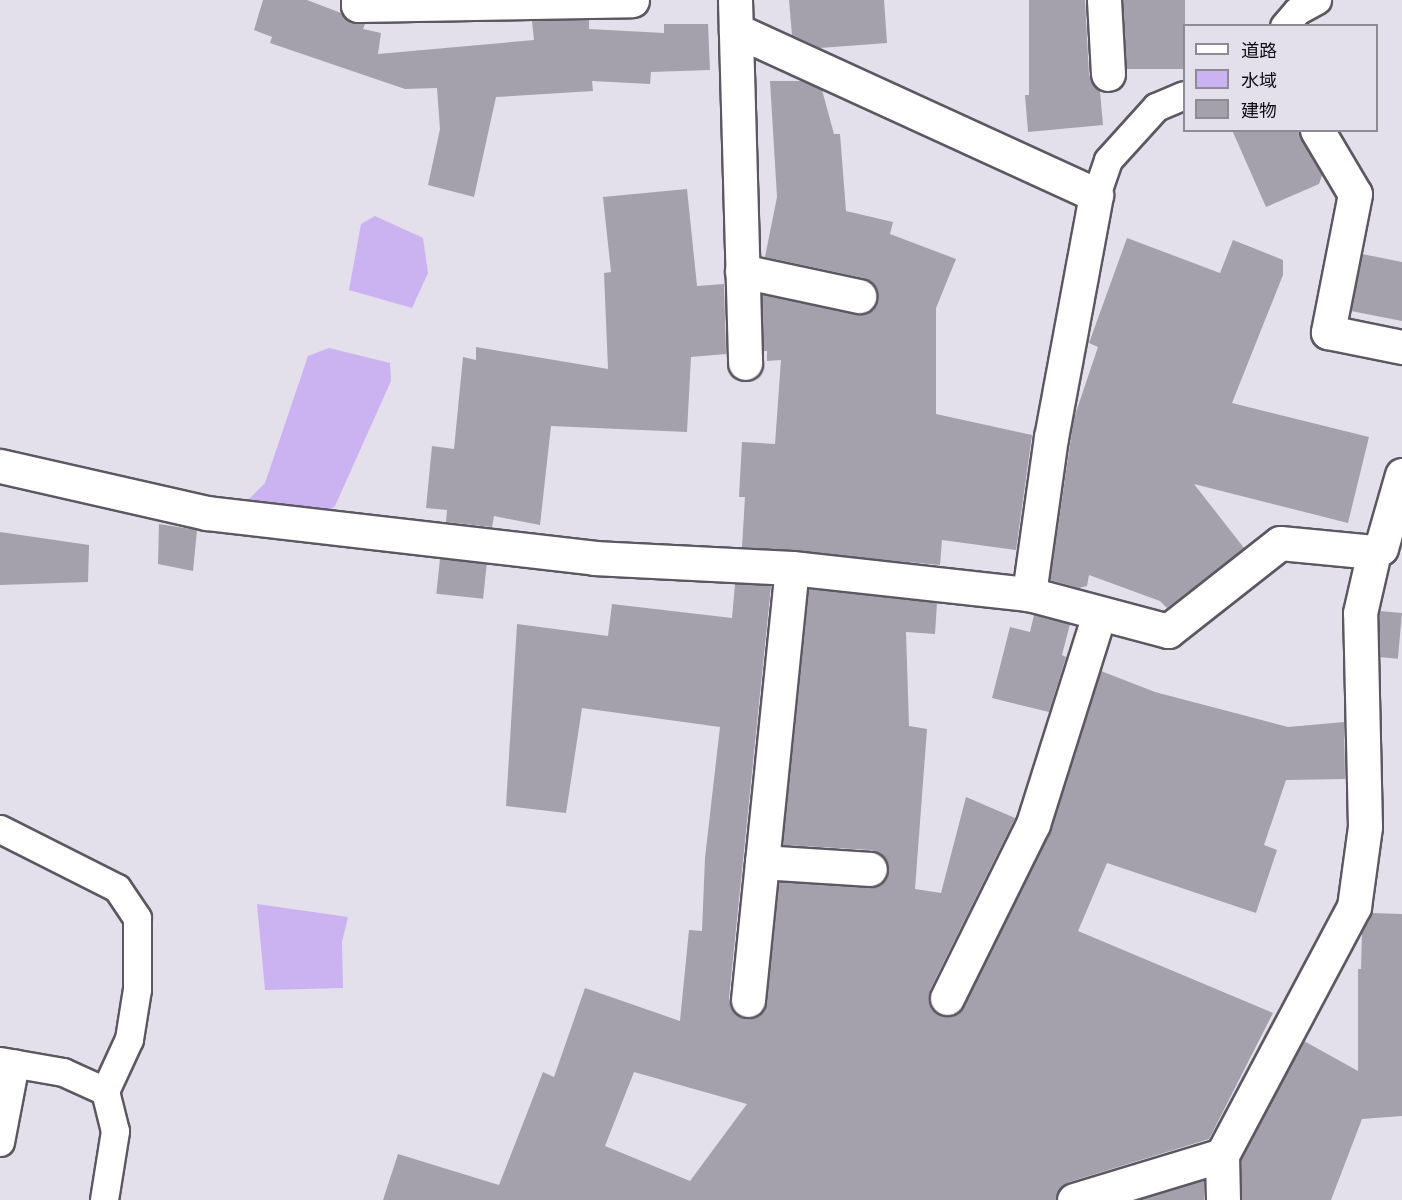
<!DOCTYPE html>
<html>
<head>
<meta charset="utf-8">
<style>
	body { margin:0 }
	#map { position:relative; width:1402px; height:1200px; overflow:hidden; background:#e3dfeb; font-family:Quicksand,"Noto Sans JP",sans-serif }
	div>[style] { position:absolute }
	.water>* { inset:0; background:#cbb3f2 }
	.building>* { inset:0; background:#a4a1ac; transform-origin:0 0 }
	.roads { filter:drop-shadow(2px 0 #5c5862) drop-shadow(-2px 0 #5c5862) drop-shadow(0 2px #5c5862) drop-shadow(0 -2px #5c5862) }
	.lane>* { height:27px; margin:-13.5px; padding:0 13.5px; transform-origin:13.5px; border-radius:13.5px; background:#fff }
	.street>* { height:33px; margin:-16.5px; padding:0 16.5px; transform-origin:16.5px; border-radius:16.5px; background:#fff }
	span { translate:-50% -50%; white-space:nowrap; text-align:center; line-height:1.15; -webkit-text-stroke:6px #e3dfeb; paint-order:stroke }
	.legend { position:absolute; left:1183px; top:24px; width:195px; height:108px; box-sizing:border-box; background:#e3dfeb; border:2px solid #8f8b94; margin:0; padding:8px 10px; list-style:none; font-size:18px; color:#100e12 }
	.legend li { display:flex; align-items:center; gap:12px; height:30px }
	.legend b { width:30px; border:2px solid #8f8b94 }
</style>
</head>
<body>
<div id="map">
	<div class="water">
		<i style="clip-path:polygon(375px 216px,423px 238px,428px 273px,412px 308px,349px 290px,361px 224px)"></i>
		<i style="clip-path:polygon(329px 348px,390px 363px,391px 381px,335px 506px,326px 513px,246px 502px,265px 483px,308px 356px)"></i>
		<i style="clip-path:polygon(257px 904px,348px 917px,342px 942px,343px 988px,265px 990px)"></i>
	</div>
	<div class="building">
		<i style="clip-path:polygon(263px 0,307px 0,341px 13px,349px 22px,365px 24px,363px 29px,381px 33px,378px 54px,534px 40px,532px 21px,589px 20px,589px 29px,664px 33px,664px 24px,708px 24px,710px 70px,651px 72px,650px 84px,592px 81px,593px 91px,496px 97px,474px 197px,428px 185px,440px 129px,437px 88px,405px 89px,270px 43px,272px 37px,254px 30px)"></i>
		<i style="clip-path:polygon(789px 0,884px 0,887px 43px,820px 48px,792px 35px)"></i>
		<i style="clip-path:polygon(1029px 0,1085px 0,1089px 75px,1100px 91px,1103px 125px,1028px 132px,1025px 95px,1029px 95px)"></i>
		<i style="left:1123px;top:0;width:62px;height:69px"></i>
		<i style="clip-path:polygon(770px 81px,802px 81px,822px 90px,834px 134px,840px 134px,846px 211px,893px 222px,890px 234px,956px 259px,936px 308px,936px 414px,1032px 435px,1016px 550px,942px 540px,940px 565px,742px 547px,745px 497px,739px 497px,742px 442px,775px 444px,781px 360px,767px 361px,767px 351px,763px 351px,762px 294px,856px 314px,872px 309px,877px 299px,877px 290px,863px 278px,765px 257px,777px 197px)"></i>
		<i style="clip-path:polygon(1232px 130px,1298px 130px,1322px 175px,1319px 184px,1266px 207px)"></i>
		<i style="clip-path:polygon(687px 189px,697px 286px,724px 284px,726px 354px,691px 357px,687px 432px,551px 426px,540px 525px,494px 516px,492px 527px,446px 522px,447px 510px,426px 508px,432px 446px,454px 449px,463px 357px,476px 360px,476px 347px,608px 369px,604px 273px,611px 272px,603px 197px)"></i>
		<i style="clip-path:polygon(1127px 238px,1220px 273px,1233px 240px,1283px 260px,1283px 275px,1232px 403px,1369px 437px,1348px 523px,1194px 484px,1244px 548px,1167px 608px,1160px 601px,1089px 575px,1087px 586px,1079px 588px,1050px 580px,1074px 418px,1098px 347px,1089px 343px)"></i>
		<i style="clip-path:polygon(1362px 254px,1402px 262px,1402px 321px,1351px 311px)"></i>
		<i style="clip-path:polygon(159px 524px,197px 530px,193px 571px,158px 564px)"></i>
		<i style="clip-path:polygon(0 532px,89px 545px,88px 582px,0 585px)"></i>
		<i style="left:440px;top:559px;width:47px;height:35px;rotate:6deg"></i>
		<i style="clip-path:polygon(evenodd,735px 584px,771px 586px,729px 998px,731px 1008px,746px 1019px,756px 1017px,767px 1002px,779px 882px,869px 888px,885px 880px,889px 871px,886px 860px,872px 850px,783px 845px,809px 589px,937px 603px,935px 634px,906px 632px,909px 726px,927px 729px,915px 889px,941px 893px,966px 797px,1015px 818px,930px 990px,931px 1008px,939px 1015px,957px 1014px,964px 1006px,1050px 832px,1101px 671px,1155px 692px,1288px 727px,1344px 722px,1345px 779px,1286px 780px,1264px 845px,1277px 850px,1256px 913px,1107px 863px,1078px 931px,1273px 1013px,1209px 1139px,1069px 1182px,1060px 1188px,1056px 1200px,383px 1200px,398px 1154px,499px 1185px,543px 1072px,554px 1077px,585px 988px,680px 1021px,689px 930px,702px 931px,705px 858px,720px 727px,582px 708px,566px 813px,506px 806px,517px 624px,608px 636px,612px 604px,732px 618px,735px 584px,634px 1072px,747px 1104px,690px 1181px,605px 1146px,634px 1072px)"></i>
		<i style="left:1380px;top:611px;width:22px;height:46px;rotate:5deg"></i>
		<i style="clip-path:polygon(1034px 615px,1070px 624px,1062px 655px,1066px 657px,1049px 712px,992px 698px,1010px 627px,1030px 632px)"></i>
		<i style="clip-path:polygon(1371px 913px,1402px 914px,1402px 1116px,1362px 1119px,1331px 1200px,1242px 1200px,1241px 1159px,1304px 1041px,1358px 1071px,1358px 969px,1361px 969px,1362px 932px)"></i>
		<i style="clip-path:polygon(1204px 1180px,1204px 1200px,1138px 1200px)"></i>
	</div>
	<div class="roads">
		<div class="lane">
			<i style="left:1284px;top:26px;width:20px;rotate:-49deg"></i>
			<i style="left:1297px;top:11px;width:23px;rotate:-29deg"></i>
			<i style="left:1096px;top:195px;width:37px;rotate:-71deg"></i>
			<i style="left:1108px;top:160px;width:72px;rotate:-47.8deg"></i>
			<i style="left:1156px;top:107px;width:30px;rotate:-23deg"></i>
			<i style="left:0;top:829px;width:131px;rotate:26.8deg"></i>
			<i style="left:117px;top:888px;width:36px;rotate:56deg"></i>
			<i style="left:137px;top:918px;width:71px;rotate:90deg"></i>
			<i style="left:137px;top:989px;width:51px;rotate:99.1deg"></i>
			<i style="left:129px;top:1039px;width:57px;rotate:114.8deg"></i>
			<i style="left:0;top:1061px;width:64px;rotate:9.9deg"></i>
			<i style="left:63px;top:1072px;width:46px;rotate:24.3deg"></i>
			<i style="left:105px;top:1091px;width:41px;rotate:76deg"></i>
			<i style="left:115px;top:1131px;width:70px;rotate:99.1deg"></i>
			<i style="left:0;top:1142px;width:80px;rotate:-79.2deg"></i>
		</div>
		<div class="street">
			<i style="left:358px;top:0;width:5px;rotate:90deg"></i>
			<i style="left:358px;top:5px;width:274px;rotate:-1deg"></i>
			<i style="left:735px;top:0;width:363px;rotate:88.4deg"></i>
			<i style="left:1104px;top:0;width:74px;rotate:86.9deg"></i>
			<i style="left:736px;top:30px;width:396px;rotate:24.6deg"></i>
			<i style="left:1096px;top:195px;width:246px;rotate:100.5deg"></i>
			<i style="left:1051px;top:437px;width:159px;rotate:98deg"></i>
			<i style="left:1317px;top:130px;width:74px;rotate:59.3deg"></i>
			<i style="left:1355px;top:194px;width:141px;rotate:101.1deg"></i>
			<i style="left:1328px;top:332px;width:76px;rotate:11.5deg"></i>
			<i style="left:742px;top:271px;width:120px;rotate:12.1deg"></i>
			<i style="left:0;top:466px;width:212px;rotate:12.8deg"></i>
			<i style="left:207px;top:513px;width:390px;rotate:6.6deg"></i>
			<i style="left:594px;top:558px;width:198px;rotate:2.9deg"></i>
			<i style="left:792px;top:568px;width:238px;rotate:6.3deg"></i>
			<i style="left:1029px;top:594px;width:144px;rotate:14.9deg"></i>
			<i style="left:1168px;top:631px;width:142px;rotate:-38.2deg"></i>
			<i style="left:1280px;top:543px;width:94px;rotate:5.5deg"></i>
			<i style="left:762px;top:862px;width:108px;rotate:3.7deg"></i>
			<i style="left:947px;top:998px;width:194px;rotate:-63.7deg"></i>
			<i style="left:1033px;top:824px;width:219px;rotate:-72.5deg"></i>
			<i style="left:748px;top:1000px;width:434px;rotate:-84.2deg"></i>
			<i style="left:1074px;top:1200px;width:155px;rotate:-16.9deg"></i>
			<i style="left:1223px;top:1200px;width:45px;rotate:-91.3deg"></i>
			<i style="left:1222px;top:1155px;width:281px;rotate:-62deg"></i>
			<i style="left:1354px;top:907px;width:81px;rotate:-82.2deg"></i>
			<i style="left:1365px;top:827px;width:214px;rotate:-91.3deg"></i>
			<i style="left:1360px;top:613px;width:63px;rotate:-77.1deg"></i>
			<i style="left:1374px;top:552px;width:8px;rotate:-30deg"></i>
			<i style="left:1381px;top:548px;width:76px;rotate:-74deg"></i>
		</div>
	</div>
	<ul class="legend">
	<li><b style="height:8px;background:#fff"></b>道路</li>
	<li><b style="height:16px;background:#cbb3f2"></b>水域</li>
	<li><b style="height:16px;background:#a4a1ac"></b>建物</li>
	</ul>
</div>
</body>
</html>
